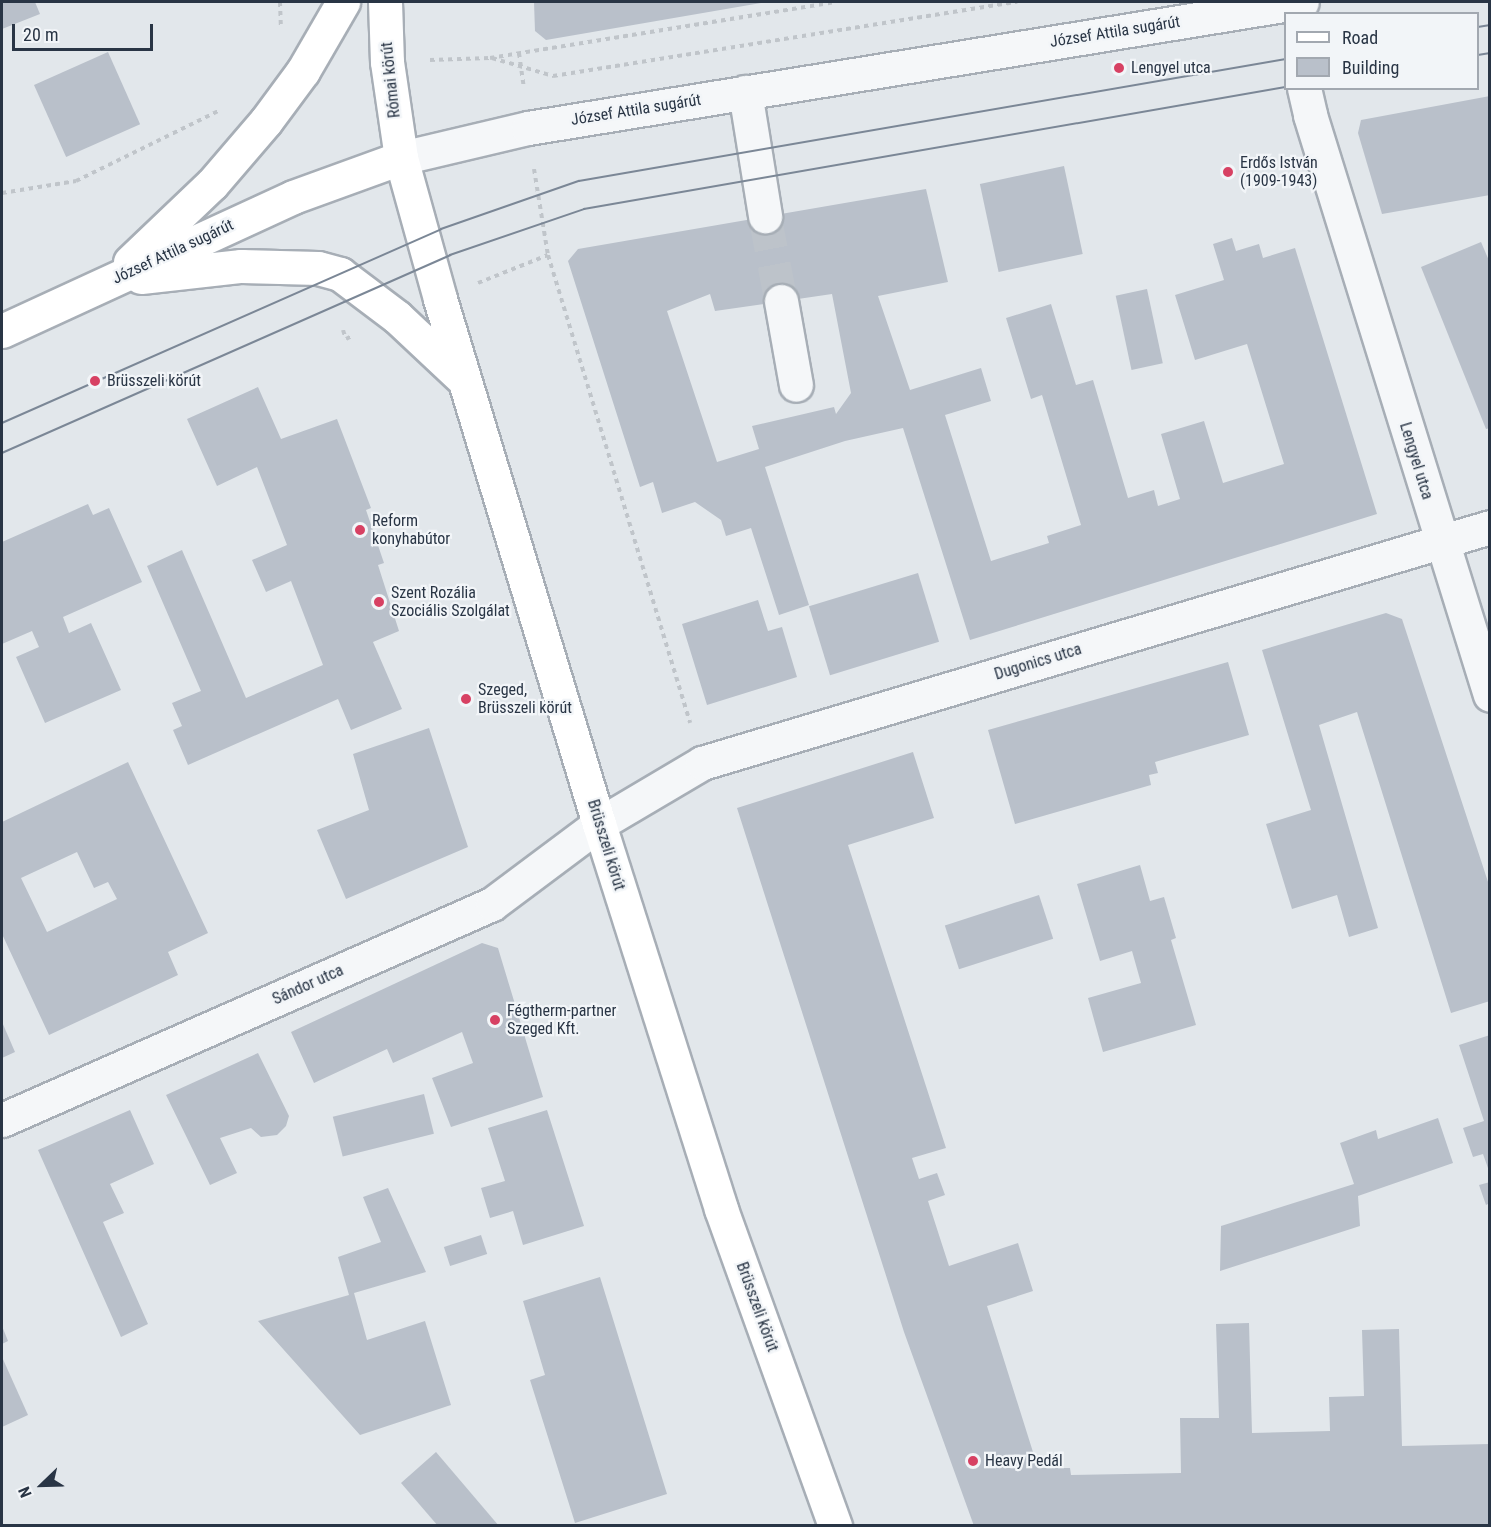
<!DOCTYPE html>
<html>
<head>
<meta charset="utf-8">
<style>
	body { margin:0 }
	#map { position:relative; width:1491px; height:1527px; overflow:hidden; background:#e2e7eb; font-family:"Roboto Condensed",sans-serif }
	div>[style] { position:absolute }
	.building>* { inset:0; background:#b9c0ca; transform-origin:0 0 }
	.minor-tunnel>* { height:33px; margin-top:-16.5px; transform-origin:0; background:repeating-linear-gradient(90deg,#bdc3ca 0 33px,transparent 0 49px) }
	.path>* { height:4px; margin-top:-2px; transform-origin:0; background:repeating-linear-gradient(90deg,#c0c5ca 0 4.5px,transparent 0 9px) }
	.roads { filter:drop-shadow(2px 0 #a7aeb6) drop-shadow(-2px 0 #a7aeb6) drop-shadow(0 2px #a7aeb6) drop-shadow(0 -2px #a7aeb6) }
	.minor>* { height:33px; margin:-16.5px; padding:0 16.5px; transform-origin:16.5px; border-radius:16.5px; background:#f5f7f9 }
	.major>* { height:33px; margin:-16.5px; padding:0 16.5px; transform-origin:16.5px; border-radius:16.5px; background:#fff }
	.tram>* { height:1.5px; margin:-0.75px; padding:0 0.75px; transform-origin:0.75px; border-radius:0.75px; background:#7b8796 }
	.dots>* { width:16px; height:16px; translate:-50% -50%; box-sizing:border-box; border:3px solid #f2f5f8; border-radius:50% }
	span { translate:-50% -50%; white-space:nowrap; text-align:center; line-height:1.15; -webkit-text-stroke:4.5px #f2f5f8; paint-order:stroke }
	.street-label { font-size:16px; color:#293545 }
	.poi-label { font-size:16px; color:#293545 }
	.left { translate:0 -50%; text-align:left }
	.frame { position:absolute; inset:0; border:3px solid #293545; pointer-events:none }
	.legend { position:absolute; left:1284px; top:12px; width:195px; height:78px; box-sizing:border-box; background:#f2f5f8; border:2px solid #a2a8b0; margin:0; padding:8px 10px; list-style:none; font-size:18px; color:#293545 }
	.legend li { display:flex; align-items:center; gap:12px; height:30px }
	.legend b { width:30px; border:2px solid #a2a8b0 }
	.north { position:absolute; left:12px; top:1455px; width:60px; height:60px; -webkit-text-stroke:4px #f2f5f8; paint-order:stroke; rotate:247deg; font-size:16px; font-weight:700; line-height:24px; text-align:center; color:#293545 }
	.north::after { content:''; display:block; margin:auto; width:21px; height:27px; background:#293545; clip-path:polygon(50% 0,100% 100%,50% 72%,0 100%) }
	.scale { position:absolute; left:12px; top:24px; width:141px; height:27px; box-sizing:border-box; border:3px solid #293545; border-top:0; padding-left:8px; font-size:18px; line-height:21px; white-space:nowrap; color:#293545; -webkit-text-stroke:4px #f2f5f8; paint-order:stroke }
</style>
</head>
<body>
<div id="map">
	<div class="building">
		<i style="clip-path:polygon(2px 2px,35px 2px,40px 14px,2px 29px)"></i>
		<i style="clip-path:polygon(534px 2px,761px 2px,761px 3px,546px 40px,535px 31px)"></i>
		<i style="left:108px;top:52px;width:79px;height:81px;rotate:66deg"></i>
		<i style="clip-path:polygon(1490px 96px,1490px 195px,1382px 214px,1358px 133px,1361px 120px)"></i>
		<i style="left:1064px;top:166px;width:90px;height:86px;rotate:78deg"></i>
		<i style="clip-path:polygon(evenodd,926px 189px,948px 282px,878px 296px,910px 390px,981px 368px,991px 401px,945px 415px,991px 561px,1049px 543px,1047px 536px,1081px 525px,1042px 395px,1031px 399px,1006px 318px,1051px 304px,1076px 385px,1093px 380px,1128px 498px,1154px 490px,1158px 506px,1180px 499px,1161px 434px,1204px 421px,1223px 483px,1284px 464px,1247px 344px,1195px 360px,1175px 295px,1224px 280px,1213px 244px,1232px 238px,1236px 251px,1259px 244px,1263px 258px,1295px 248px,1377px 514px,970px 640px,903px 428px,845px 441px,765px 467px,809px 605px,779px 615px,751px 528px,726px 536px,721px 520px,695px 502px,662px 513px,653px 482px,640px 487px,568px 261px,578px 249px,926px 189px,710px 294px,715px 311px,832px 294px,851px 393px,836px 414px,834px 407px,752px 426px,759px 449px,717px 462px,667px 311px,710px 294px)"></i>
		<i style="clip-path:polygon(1481px 242px,1490px 263px,1490px 428px,1486px 429px,1421px 267px)"></i>
		<i style="left:1147px;top:289px;width:76px;height:32px;rotate:78deg"></i>
		<i style="clip-path:polygon(258px 387px,281px 439px,337px 419px,371px 508px,366px 510px,384px 563px,378px 565px,399px 631px,373px 642px,402px 709px,351px 730px,338px 699px,188px 765px,173px 730px,182px 726px,172px 703px,201px 691px,147px 566px,182px 550px,246px 698px,323px 665px,291px 581px,266px 592px,252px 560px,287px 545px,257px 467px,217px 486px,187px 419px)"></i>
		<i style="clip-path:polygon(88px 504px,93px 515px,109px 508px,142px 582px,63px 617px,69px 633px,91px 623px,121px 690px,45px 723px,16px 657px,39px 647px,32px 631px,2px 644px,2px 542px)"></i>
		<i style="left:918px;top:573px;width:72px;height:114px;rotate:73deg"></i>
		<i style="clip-path:polygon(758px 600px,768px 631px,782px 627px,797px 677px,707px 705px,682px 624px)"></i>
		<i style="clip-path:polygon(1386px 613px,1402px 619px,1490px 888px,1490px 1001px,1451px 1013px,1357px 712px,1319px 725px,1378px 928px,1349px 937px,1337px 895px,1292px 909px,1266px 824px,1311px 810px,1262px 650px)"></i>
		<i style="clip-path:polygon(1228px 662px,1249px 735px,1155px 762px,1158px 773px,1149px 775px,1151px 785px,1015px 824px,988px 730px)"></i>
		<i style="clip-path:polygon(429px 728px,468px 847px,346px 899px,317px 830px,369px 810px,353px 754px)"></i>
		<i style="clip-path:polygon(913px 752px,934px 818px,848px 845px,946px 1148px,912px 1158px,919px 1179px,937px 1173px,945px 1195px,928px 1201px,949px 1266px,1018px 1243px,1033px 1291px,987px 1306px,1038px 1468px,1070px 1468px,1071px 1475px,1181px 1473px,1180px 1418px,1219px 1418px,1216px 1324px,1249px 1323px,1252px 1433px,1330px 1431px,1329px 1397px,1364px 1396px,1362px 1330px,1399px 1329px,1402px 1446px,1490px 1444px,1490px 1526px,974px 1526px,904px 1332px,737px 808px)"></i>
		<i style="clip-path:polygon(evenodd,128px 762px,208px 933px,168px 952px,178px 975px,49px 1035px,2px 934px,2px 822px,128px 762px,77px 852px,94px 888px,108px 882px,117px 899px,47px 932px,21px 878px,77px 852px)"></i>
		<i style="clip-path:polygon(1140px 865px,1150px 901px,1164px 897px,1176px 938px,1171px 940px,1196px 1025px,1103px 1052px,1088px 998px,1141px 983px,1132px 951px,1100px 961px,1077px 884px)"></i>
		<i style="left:1039px;top:895px;width:46px;height:99px;rotate:72deg"></i>
		<i style="clip-path:polygon(482px 943px,498px 948px,543px 1097px,451px 1127px,432px 1078px,473px 1063px,462px 1032px,393px 1063px,387px 1049px,314px 1083px,291px 1032px)"></i>
		<i style="clip-path:polygon(2px 1022px,15px 1052px,2px 1058px)"></i>
		<i style="clip-path:polygon(1490px 1035px,1490px 1171px,1489px 1171px,1483px 1154px,1473px 1157px,1463px 1128px,1484px 1121px,1459px 1045px)"></i>
		<i style="clip-path:polygon(258px 1053px,289px 1116px,286px 1126px,277px 1135px,261px 1137px,251px 1128px,220px 1138px,237px 1173px,210px 1185px,166px 1095px)"></i>
		<i style="left:424px;top:1094px;width:41px;height:94px;rotate:76deg"></i>
		<i style="clip-path:polygon(130px 1110px,154px 1164px,110px 1184px,124px 1213px,103px 1222px,148px 1324px,121px 1337px,38px 1150px)"></i>
		<i style="clip-path:polygon(547px 1110px,584px 1226px,523px 1245px,513px 1211px,490px 1218px,481px 1188px,505px 1181px,488px 1128px)"></i>
		<i style="clip-path:polygon(1438px 1118px,1453px 1163px,1358px 1196px,1360px 1226px,1220px 1271px,1221px 1226px,1354px 1184px,1340px 1143px,1376px 1130px,1378px 1139px)"></i>
		<i style="clip-path:polygon(1490px 1182px,1490px 1203px,1486px 1205px,1479px 1185px)"></i>
		<i style="clip-path:polygon(388px 1188px,426px 1272px,354px 1293px,367px 1340px,425px 1321px,451px 1405px,360px 1435px,258px 1321px,349px 1295px,338px 1257px,381px 1242px,363px 1197px)"></i>
		<i style="left:481px;top:1235px;width:20px;height:39px;rotate:72deg"></i>
		<i style="clip-path:polygon(600px 1277px,667px 1494px,575px 1523px,530px 1380px,545px 1375px,523px 1301px)"></i>
		<i style="clip-path:polygon(2px 1326px,8px 1341px,2px 1344px)"></i>
		<i style="clip-path:polygon(2px 1357px,28px 1415px,2px 1427px)"></i>
		<i style="clip-path:polygon(436px 1452px,499px 1526px,438px 1526px,401px 1483px)"></i>
	</div>
	<div class="minor-tunnel">
		<i style="left:765px;top:216px;width:86px;rotate:79.3deg"></i>
	</div>
	<div class="path">
		<i style="left:280px;top:2px;width:23px;rotate:88deg"></i>
		<i style="left:519px;top:53px;width:35px;rotate:82deg"></i>
		<i style="left:492px;top:58px;width:64px;rotate:16.4deg"></i>
		<i style="left:553px;top:76px;width:470px;rotate:-9.1deg"></i>
		<i style="left:430px;top:60px;width:60px;rotate:-1.9deg"></i>
		<i style="left:490px;top:58px;width:350px;rotate:-9.2deg"></i>
		<i style="left:534px;top:169px;width:87px;rotate:80.8deg"></i>
		<i style="left:2px;top:193px;width:75px;rotate:-9.2deg"></i>
		<i style="left:76px;top:181px;width:158px;rotate:-26.2deg"></i>
		<i style="left:478px;top:283px;width:75px;rotate:-21.8deg"></i>
		<i style="left:548px;top:255px;width:489px;rotate:73.1deg"></i>
		<i style="left:343px;top:330px;width:9px;rotate:72deg"></i>
		<i style="left:346px;top:339px;width:7px;rotate:-27deg"></i>
	</div>
	<div class="roads">
		<div class="minor">
			<i style="left:1304px;top:88px;width:28px;rotate:77deg"></i>
			<i style="left:1310px;top:115px;width:607px;rotate:72.76deg"></i>
			<i style="left:745px;top:92px;width:126px;rotate:80.8deg"></i>
			<i style="left:401px;top:158px;width:130px;rotate:-13.3deg"></i>
			<i style="left:528px;top:128px;width:784px;rotate:-9.25deg"></i>
			<i style="left:781px;top:301px;width:85px;rotate:79.9deg"></i>
			<i style="left:2px;top:1120px;width:535px;rotate:-23.79deg"></i>
			<i style="left:492px;top:904px;width:134px;rotate:-36.8deg"></i>
			<i style="left:599px;top:824px;width:120px;rotate:-30.6deg"></i>
			<i style="left:702px;top:763px;width:823px;rotate:-16.67deg"></i>
		</div>
		<div class="major">
			<i style="left:385px;top:2px;width:60px;rotate:88.1deg"></i>
			<i style="left:387px;top:62px;width:97px;rotate:81.7deg"></i>
			<i style="left:401px;top:158px;width:146px;rotate:74.5deg"></i>
			<i style="left:440px;top:299px;width:549px;rotate:73.15deg"></i>
			<i style="left:599px;top:824px;width:404px;rotate:72.4deg"></i>
			<i style="left:721px;top:1209px;width:337px;rotate:70.2deg"></i>
			<i style="left:130px;top:262px;width:113px;rotate:-43.6deg"></i>
			<i style="left:212px;top:184px;width:83px;rotate:-49.4deg"></i>
			<i style="left:266px;top:121px;width:62px;rotate:-53.5deg"></i>
			<i style="left:303px;top:71px;width:80px;rotate:-59.9deg"></i>
			<i style="left:141px;top:277px;width:101px;rotate:-6.3deg"></i>
			<i style="left:241px;top:266px;width:77px;rotate:1.5deg"></i>
			<i style="left:318px;top:268px;width:23px;rotate:15deg"></i>
			<i style="left:340px;top:274px;width:71px;rotate:37deg"></i>
			<i style="left:397px;top:317px;width:91px;rotate:43.2deg"></i>
			<i style="left:2px;top:331px;width:320px;rotate:-24.7deg"></i>
			<i style="left:293px;top:197px;width:115px;rotate:-19.9deg"></i>
		</div>
	</div>
	<div class="tram">
		<i style="left:1478px;top:27px;width:12px;rotate:-9deg"></i>
		<i style="left:1478px;top:55px;width:12px;rotate:-9deg"></i>
		<i style="left:2px;top:423px;width:480px;rotate:-23.8deg"></i>
		<i style="left:441px;top:229px;width:146px;rotate:-19.2deg"></i>
		<i style="left:579px;top:181px;width:717px;rotate:-9.79deg"></i>
		<i style="left:2px;top:453px;width:490px;rotate:-23.8deg"></i>
		<i style="left:450px;top:255px;width:142px;rotate:-18.9deg"></i>
		<i style="left:584px;top:209px;width:713px;rotate:-9.86deg"></i>
	</div>
	<div class="dots">
		<i style="left:1119px;top:68px;background:#d74163"></i>
		<i style="left:1228px;top:172px;background:#d74163"></i>
		<i style="left:95px;top:381px;background:#d74163"></i>
		<i style="left:360px;top:530px;background:#d74163"></i>
		<i style="left:379px;top:602px;background:#d74163"></i>
		<i style="left:466px;top:699px;background:#d74163"></i>
		<i style="left:495px;top:1020px;background:#d74163"></i>
		<i style="left:973px;top:1461px;background:#d74163"></i>
	</div>
	<div class="street-label">
		<span style="left:1115px;top:32px;rotate:-9deg">József Attila sugárút</span>
		<span style="left:391px;top:80px;rotate:-96deg">Római körút</span>
		<span style="left:636px;top:110px;rotate:-9deg">József Attila sugárút</span>
		<span style="left:173px;top:252px;rotate:-25deg">József Attila sugárút</span>
		<span style="left:1416px;top:461px;rotate:73deg">Lengyel utca</span>
		<span style="left:1038px;top:662px;rotate:-17deg">Dugonics utca</span>
		<span style="left:606px;top:845px;rotate:73deg">Brüsszeli körút</span>
		<span style="left:308px;top:985px;rotate:-24deg">Sándor utca</span>
		<span style="left:757px;top:1307px;rotate:70deg">Brüsszeli körút</span>
	</div>
	<div class="poi-label">
		<span class="left" style="left:1131px;top:68px">Lengyel utca</span>
		<span class="left" style="left:1240px;top:172px">Erdős István<br>(1909-1943)</span>
		<span class="left" style="left:107px;top:381px">Brüsszeli körút</span>
		<span class="left" style="left:372px;top:530px">Reform<br>konyhabútor</span>
		<span class="left" style="left:391px;top:602px">Szent Rozália<br>Szociális Szolgálat</span>
		<span class="left" style="left:478px;top:699px">Szeged,<br>Brüsszeli körút</span>
		<span class="left" style="left:507px;top:1020px">Fégtherm-partner<br>Szeged Kft.</span>
		<span class="left" style="left:985px;top:1461px">Heavy Pedál</span>
	</div>
	<div class="frame"></div>
	<ul class="legend">
	<li><b style="height:8px;background:#fff"></b>Road</li>
	<li><b style="height:16px;background:#b9c0ca"></b>Building</li>
	</ul>
	<div class="north">N</div>
	<div class="scale">20 m</div>
</div>
</body>
</html>
